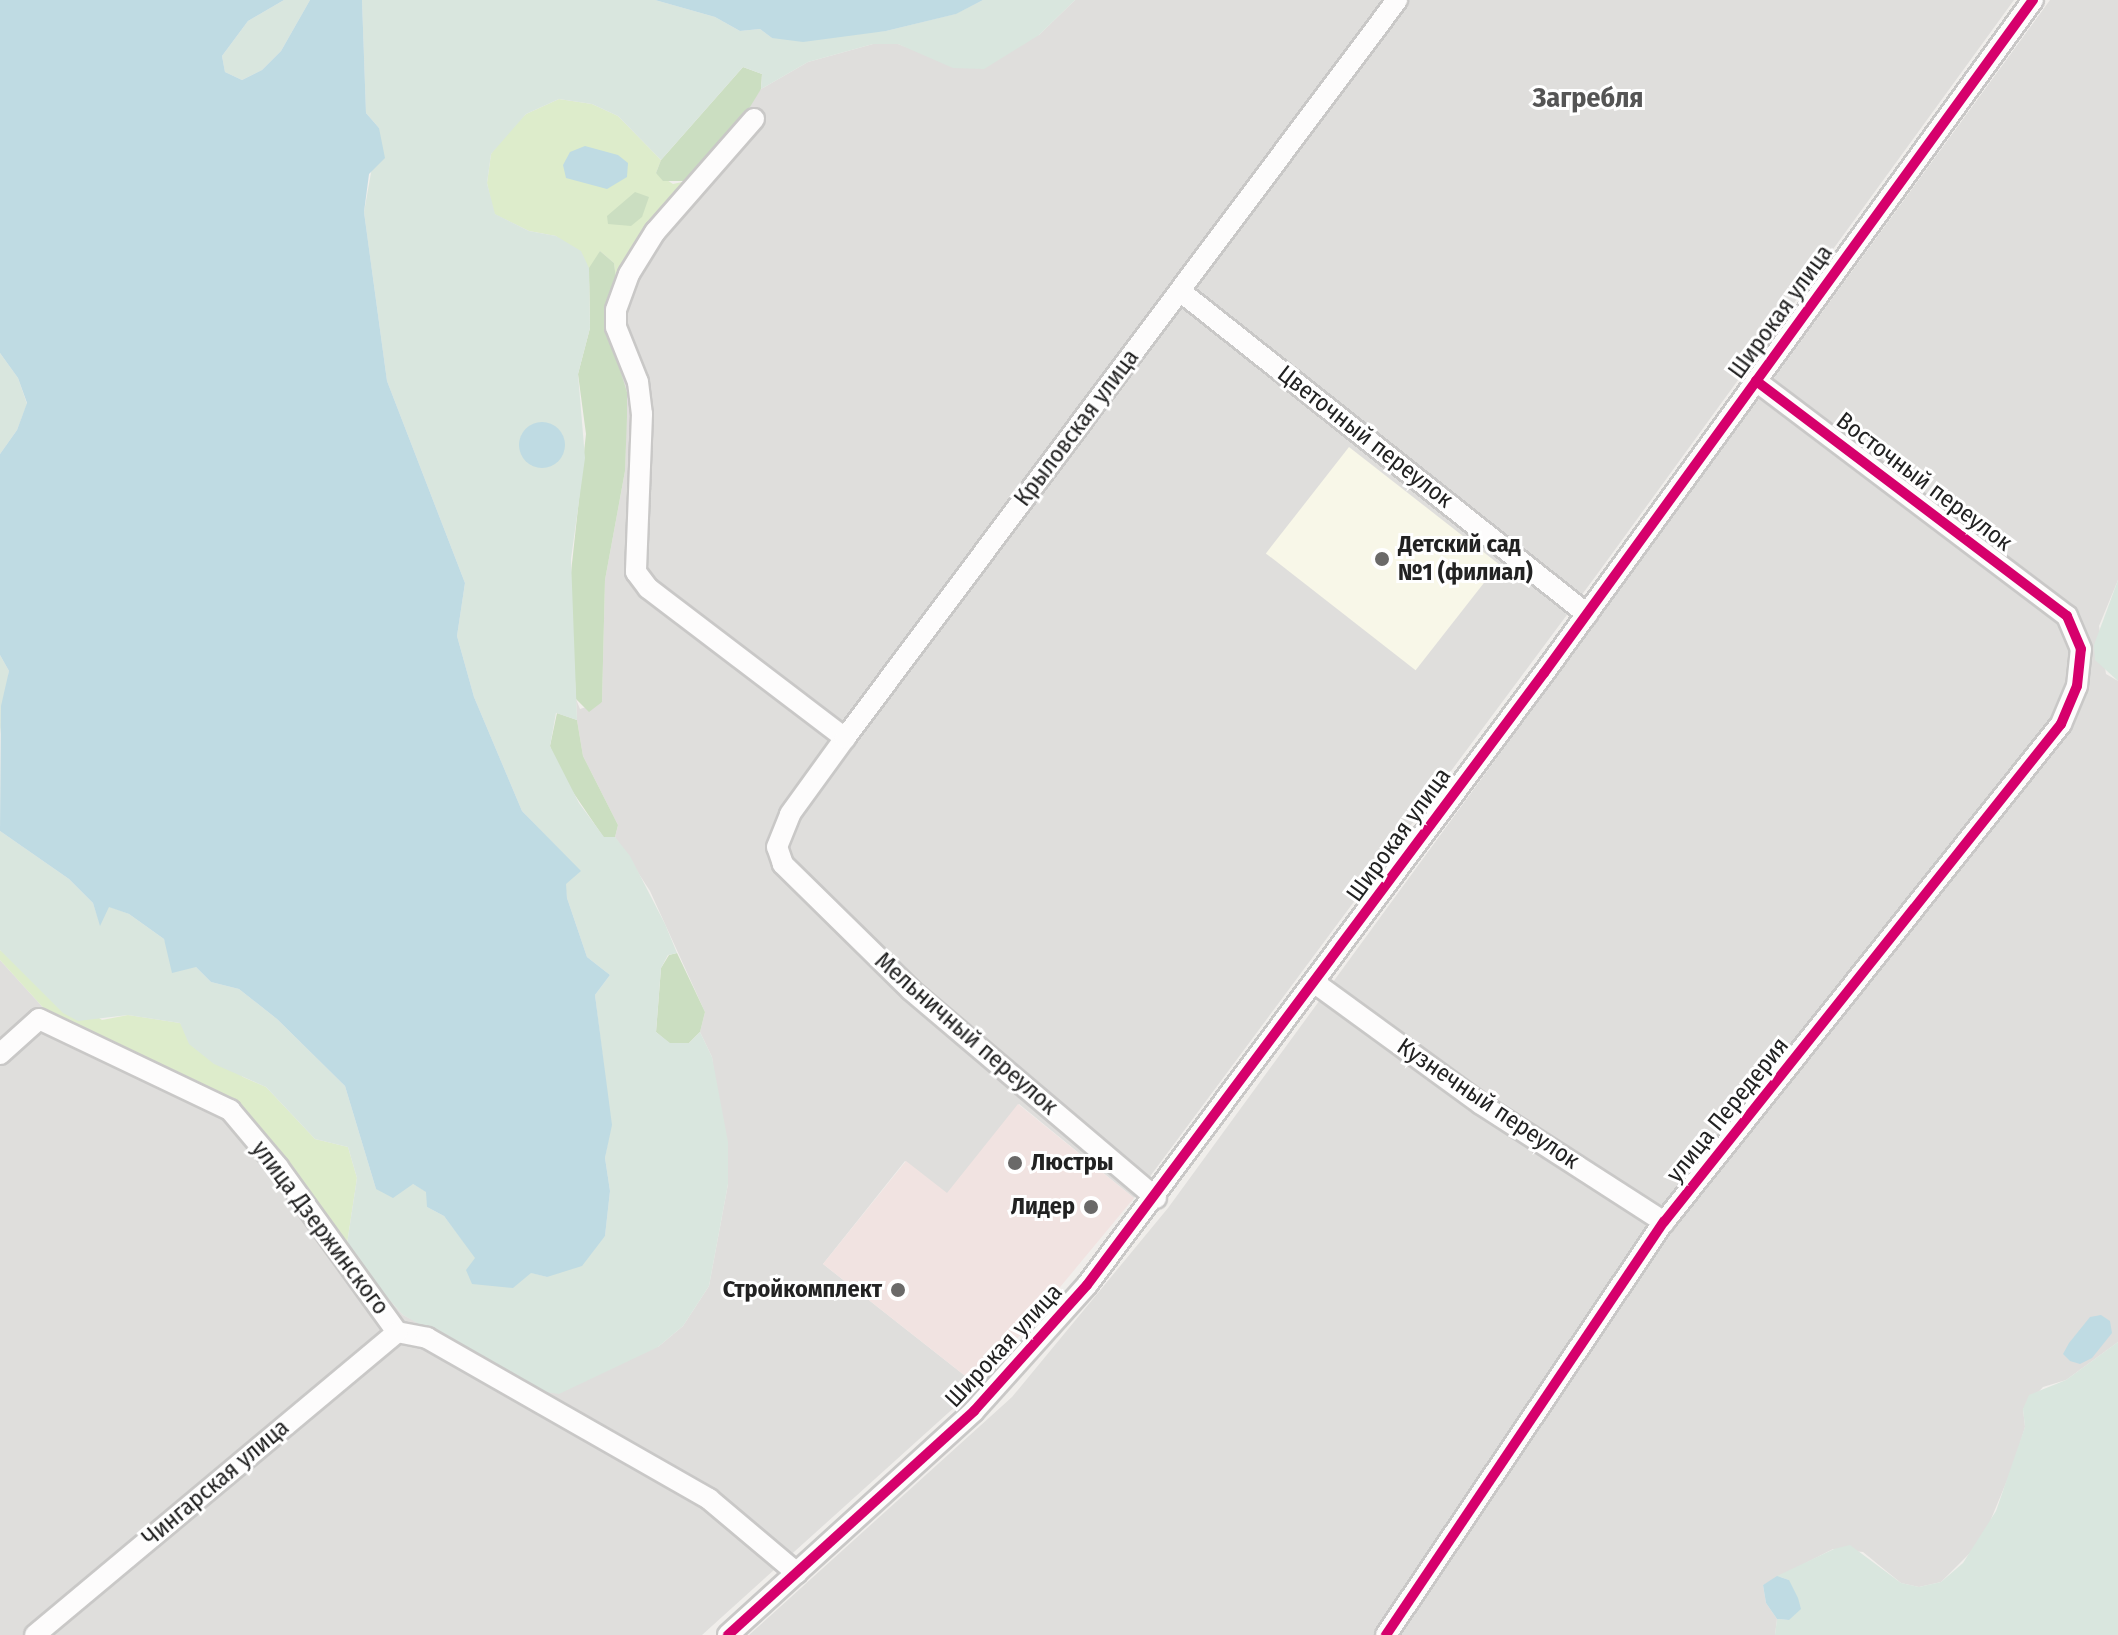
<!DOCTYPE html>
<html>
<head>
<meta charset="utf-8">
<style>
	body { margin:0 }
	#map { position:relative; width:2118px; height:1635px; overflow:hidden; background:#f0eeeb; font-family:"Fira Sans Condensed",sans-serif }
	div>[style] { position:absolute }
	.residential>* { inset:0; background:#dfdedc }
	.commercial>* { inset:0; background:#f1e3e1 }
	.education>* { inset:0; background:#f8f7e8; transform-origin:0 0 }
	.grass>* { inset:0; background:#ddeccb }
	.forest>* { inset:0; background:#cbdec1 }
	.wetland>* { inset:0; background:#d9e6de }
	.water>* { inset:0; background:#bfdbe3 }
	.round { border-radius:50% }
	.roads { filter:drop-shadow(2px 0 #c9c8c7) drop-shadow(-2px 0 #c9c8c7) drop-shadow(0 2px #c9c8c7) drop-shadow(0 -2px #c9c8c7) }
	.minor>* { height:20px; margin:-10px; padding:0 10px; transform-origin:10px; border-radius:10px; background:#fdfcfc }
	.cycleway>* { height:10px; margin:-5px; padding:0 5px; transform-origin:5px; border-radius:5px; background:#d6006c }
	.dots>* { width:22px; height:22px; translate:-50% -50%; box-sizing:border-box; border:4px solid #fff; border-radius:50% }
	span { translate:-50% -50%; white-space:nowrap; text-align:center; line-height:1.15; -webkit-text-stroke:6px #fff; paint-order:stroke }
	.street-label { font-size:24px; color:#222 }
	.poi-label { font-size:24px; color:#222; font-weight:700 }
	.left { translate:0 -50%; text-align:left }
	.right { translate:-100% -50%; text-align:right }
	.quarter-label { font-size:28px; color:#555; font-weight:700 }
</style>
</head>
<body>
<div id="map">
	<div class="residential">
		<i style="clip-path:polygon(1075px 0,2014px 0,1598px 573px,1134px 1198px,1019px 1104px,947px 1194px,905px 1161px,823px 1264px,978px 1386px,702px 1635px,0 1635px,0 960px,49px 1014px,241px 1105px,384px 1294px,403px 1315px,443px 1335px,658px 1347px,683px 1326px,709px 1286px,728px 1184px,712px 1057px,700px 1032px,705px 1012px,650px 891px,615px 837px,618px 825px,583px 756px,577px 720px,576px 699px,580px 709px,602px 702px,605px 580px,625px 471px,627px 392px,606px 336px,608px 302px,651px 221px,761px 89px,808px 62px,873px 44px,898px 44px,925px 54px,1039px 35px)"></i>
		<i style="clip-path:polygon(2050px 0,2118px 0,2118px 580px,2099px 626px,2106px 674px,2118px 681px,2118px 1342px,2066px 1380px,2043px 1387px,2023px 1409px,2025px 1427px,2013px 1466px,1982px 1541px,1941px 1582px,1919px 1587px,1901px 1583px,1863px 1552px,1833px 1549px,1763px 1585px,1766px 1603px,1777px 1619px,1775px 1635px,749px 1635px,1012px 1397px,1168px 1208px)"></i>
	</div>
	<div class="commercial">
		<i style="clip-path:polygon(1018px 1104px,1134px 1198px,978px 1386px,823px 1264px,906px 1161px,947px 1193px)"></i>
	</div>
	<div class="education">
		<i style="left:1349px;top:447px;width:190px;height:135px;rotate:38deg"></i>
	</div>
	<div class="grass">
		<i style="clip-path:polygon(559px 99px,592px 104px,618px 116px,661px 160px,656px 173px,673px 184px,687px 181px,651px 221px,616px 279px,614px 263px,600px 251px,588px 287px,556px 236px,529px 231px,494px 214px,487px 183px,491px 154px,503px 136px,526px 114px)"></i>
		<i style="clip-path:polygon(0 950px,102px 1020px,128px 1015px,180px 1023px,243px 1077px,266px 1087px,315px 1139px,348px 1147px,357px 1178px,347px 1244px,241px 1105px,49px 1014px,0 960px)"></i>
	</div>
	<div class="forest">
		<i style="clip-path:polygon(743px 67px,762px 74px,761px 89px,750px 107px,687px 181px,663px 181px,656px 173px,661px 160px)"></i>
		<i style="clip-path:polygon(635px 192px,649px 197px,642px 217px,631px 226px,608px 224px,607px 216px)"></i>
		<i style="clip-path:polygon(600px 251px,614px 263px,616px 279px,605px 322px,627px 392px,627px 417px,625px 471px,605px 580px,602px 702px,589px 712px,576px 699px,570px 582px,586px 434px,578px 374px,590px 328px,589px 268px)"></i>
		<i style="clip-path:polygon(557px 713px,577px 720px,583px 756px,618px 825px,615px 837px,604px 838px,558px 770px,550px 746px)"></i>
		<i style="clip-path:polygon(677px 953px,705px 1012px,700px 1032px,689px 1043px,669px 1043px,656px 1032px,661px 968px,669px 955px)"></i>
	</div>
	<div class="wetland">
		<i style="clip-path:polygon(284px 0,310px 0,281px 51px,262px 70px,242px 80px,225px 72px,222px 56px,248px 21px)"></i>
		<i style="clip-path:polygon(362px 0,655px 0,715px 17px,740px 31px,760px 29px,772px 38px,886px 31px,955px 14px,983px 0,1075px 0,1039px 35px,984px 69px,953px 68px,898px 44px,873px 44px,808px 62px,761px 89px,762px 74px,743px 67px,661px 160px,618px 116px,592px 104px,559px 99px,526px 114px,491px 154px,487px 183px,495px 214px,529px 231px,556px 236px,581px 251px,589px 268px,590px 328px,578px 374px,585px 458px,571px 559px,577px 720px,556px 713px,550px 746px,579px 803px,604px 837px,615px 837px,630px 856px,665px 924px,677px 953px,668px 955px,661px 968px,656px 1032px,670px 1043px,689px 1043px,700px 1032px,712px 1057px,728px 1142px,728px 1184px,709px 1286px,683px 1326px,658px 1347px,559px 1394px,539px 1391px,403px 1315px,384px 1294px,347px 1244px,357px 1178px,348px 1147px,315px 1139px,266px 1087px,214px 1064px,189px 1044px,180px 1023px,128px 1015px,78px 1021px,63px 1013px,0 950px,0 831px,69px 879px,93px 903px,100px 924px,108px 906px,129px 914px,164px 939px,172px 959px,196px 967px,211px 982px,239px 989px,277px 1019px,345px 1086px,376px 1189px,413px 1184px,427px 1192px,427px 1207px,444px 1216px,476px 1258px,547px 1277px,605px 1236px,610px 1191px,605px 1158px,611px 1125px,595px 995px,610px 975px,587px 957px,567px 898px,565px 884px,580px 871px,522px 811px,474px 697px,457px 636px,465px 583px,387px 381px,364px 212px,379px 128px,366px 113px)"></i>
		<i style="clip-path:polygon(0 353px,18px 378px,27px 404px,17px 430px,0 454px)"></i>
		<i style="clip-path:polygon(2118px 580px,2118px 681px,2095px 660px,2094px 645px)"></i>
		<i style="clip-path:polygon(0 655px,9px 671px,0 734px)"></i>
		<i style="clip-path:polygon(2118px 1342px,2118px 1635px,1775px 1635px,1777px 1619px,1789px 1620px,1789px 1580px,1777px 1576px,1834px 1549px,1850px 1545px,1901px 1583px,1919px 1587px,1941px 1582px,1963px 1563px,1996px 1511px,2025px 1427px,2023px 1409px,2029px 1395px,2066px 1380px)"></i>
	</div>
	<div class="water">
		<i style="clip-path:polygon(0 0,284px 0,248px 21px,222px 56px,225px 72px,242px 80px,262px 70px,281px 51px,310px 0,362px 0,366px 113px,379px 128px,385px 158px,369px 174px,364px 212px,387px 381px,465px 583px,457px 636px,474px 697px,522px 811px,581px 871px,566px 884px,567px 898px,587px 957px,610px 975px,595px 995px,612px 1125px,605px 1158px,610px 1191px,605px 1236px,582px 1266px,547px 1277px,531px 1273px,513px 1288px,472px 1284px,466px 1270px,475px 1258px,444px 1216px,427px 1207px,426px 1192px,413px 1184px,393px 1198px,376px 1189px,345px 1086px,277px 1019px,239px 989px,211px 982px,196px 967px,172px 973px,164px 939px,129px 914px,109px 907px,100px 926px,93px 903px,69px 879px,0 831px,1px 706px,9px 671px,0 655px,0 454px,17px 430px,27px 403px,18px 378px,0 353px)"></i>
		<i style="clip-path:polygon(655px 0,983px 0,956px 14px,886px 31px,803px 42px,772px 38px,760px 29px,740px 31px,715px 17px)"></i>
		<i style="clip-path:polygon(585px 146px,618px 155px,628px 163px,627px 177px,607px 189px,566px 178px,563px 165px,570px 152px)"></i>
		<i class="round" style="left:519px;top:422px;width:46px;height:46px"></i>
		<i style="clip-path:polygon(2101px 1315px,2110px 1321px,2112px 1333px,2092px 1358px,2080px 1364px,2070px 1361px,2063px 1354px,2069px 1343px,2090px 1317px)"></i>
		<i style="clip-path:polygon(1777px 1576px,1789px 1580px,1798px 1598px,1801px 1609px,1789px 1620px,1777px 1619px,1766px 1603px,1763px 1585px)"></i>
	</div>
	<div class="roads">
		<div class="minor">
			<i style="left:754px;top:119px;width:150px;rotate:131.2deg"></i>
			<i style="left:655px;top:232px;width:49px;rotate:121.8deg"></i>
			<i style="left:629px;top:274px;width:38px;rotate:110deg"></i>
			<i style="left:616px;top:310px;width:17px;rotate:90deg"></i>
			<i style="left:616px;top:327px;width:59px;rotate:68.2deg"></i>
			<i style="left:638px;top:382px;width:32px;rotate:83deg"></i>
			<i style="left:642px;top:414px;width:158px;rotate:92.2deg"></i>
			<i style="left:636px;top:572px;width:20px;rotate:53deg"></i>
			<i style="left:648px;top:588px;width:248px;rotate:37.3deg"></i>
			<i style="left:1180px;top:291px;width:520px;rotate:38.44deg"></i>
			<i style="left:1315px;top:983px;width:205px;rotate:36.1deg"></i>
			<i style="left:1481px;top:1104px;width:218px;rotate:32.8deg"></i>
			<i style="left:0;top:1054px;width:52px;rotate:-41.9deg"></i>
			<i style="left:39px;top:1019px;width:212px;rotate:25.5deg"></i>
			<i style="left:230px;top:1110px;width:75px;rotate:49.9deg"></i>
			<i style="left:278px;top:1167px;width:203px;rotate:54.2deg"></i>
			<i style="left:397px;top:1332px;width:31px;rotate:11deg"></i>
			<i style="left:427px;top:1338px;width:325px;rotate:29.7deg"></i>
			<i style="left:709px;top:1499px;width:115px;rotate:40.1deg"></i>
			<i style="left:1156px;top:1198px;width:321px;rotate:-139.7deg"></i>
			<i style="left:911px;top:990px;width:180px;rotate:-135.5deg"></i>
			<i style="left:783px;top:864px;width:18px;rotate:-109deg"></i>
			<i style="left:777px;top:847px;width:35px;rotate:-68deg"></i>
			<i style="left:790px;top:814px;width:94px;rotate:-54.1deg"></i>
			<i style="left:845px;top:738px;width:922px;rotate:-53.2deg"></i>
			<i style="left:35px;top:1635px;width:472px;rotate:-39.9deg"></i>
			<i style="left:728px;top:1635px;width:333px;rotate:-42.3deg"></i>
			<i style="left:974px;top:1411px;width:169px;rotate:-48.1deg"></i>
			<i style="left:1087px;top:1285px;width:764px;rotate:-53.25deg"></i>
			<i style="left:1544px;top:673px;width:832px;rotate:-54deg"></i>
			<i style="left:1386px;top:1635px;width:498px;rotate:-56.1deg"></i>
			<i style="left:1664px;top:1222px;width:637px;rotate:-51.44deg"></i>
			<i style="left:2061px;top:724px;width:41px;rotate:-67.2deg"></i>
			<i style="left:2077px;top:686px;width:37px;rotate:-84deg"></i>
			<i style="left:2081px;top:649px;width:36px;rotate:-113deg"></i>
			<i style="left:2067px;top:616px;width:390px;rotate:-142.9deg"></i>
		</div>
	</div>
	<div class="cycleway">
		<i style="left:728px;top:1635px;width:333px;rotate:-42.3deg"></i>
		<i style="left:974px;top:1411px;width:169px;rotate:-48.1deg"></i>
		<i style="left:1087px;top:1285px;width:764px;rotate:-53.25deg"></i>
		<i style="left:1544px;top:673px;width:832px;rotate:-54deg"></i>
		<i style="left:1386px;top:1635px;width:498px;rotate:-56.1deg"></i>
		<i style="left:1664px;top:1222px;width:637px;rotate:-51.44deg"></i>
		<i style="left:2061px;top:724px;width:41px;rotate:-67.2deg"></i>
		<i style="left:2077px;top:686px;width:37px;rotate:-84deg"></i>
		<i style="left:2081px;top:649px;width:36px;rotate:-113deg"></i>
		<i style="left:2067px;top:616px;width:390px;rotate:-142.9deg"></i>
	</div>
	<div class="dots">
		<i style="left:1382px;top:559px;background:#6a6968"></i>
		<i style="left:1015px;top:1163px;background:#6a6968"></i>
		<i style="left:1091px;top:1207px;background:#6a6968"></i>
		<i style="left:898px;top:1290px;background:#6a6968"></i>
	</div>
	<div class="street-label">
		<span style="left:1781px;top:312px;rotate:-54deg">Широкая улица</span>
		<span style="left:1077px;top:428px;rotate:-53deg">Крыловская улица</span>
		<span style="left:1365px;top:437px;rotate:38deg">Цветочный переулок</span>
		<span style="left:1924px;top:482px;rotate:37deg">Восточный переулок</span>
		<span style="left:1399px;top:835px;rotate:-54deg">Широкая улица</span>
		<span style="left:966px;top:1034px;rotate:41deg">Мельничный переулок</span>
		<span style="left:1488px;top:1104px;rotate:34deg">Кузнечный переулок</span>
		<span style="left:1728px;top:1110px;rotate:-51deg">улица Передерия</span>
		<span style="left:320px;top:1228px;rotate:53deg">улица Дзержинского</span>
		<span style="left:1004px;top:1346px;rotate:-47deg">Широкая улица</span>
		<span style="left:216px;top:1483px;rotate:-40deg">Чингарская улица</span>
	</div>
	<div class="poi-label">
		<span class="left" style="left:1398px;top:559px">Детский сад<br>№1 (филиал)</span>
		<span class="left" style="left:1031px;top:1163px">Люстры</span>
		<span class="right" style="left:1075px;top:1207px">Лидер</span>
		<span class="right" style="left:882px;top:1290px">Стройкомплект</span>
	</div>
	<div class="quarter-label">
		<span style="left:1588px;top:98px">Загребля</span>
	</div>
</div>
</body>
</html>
